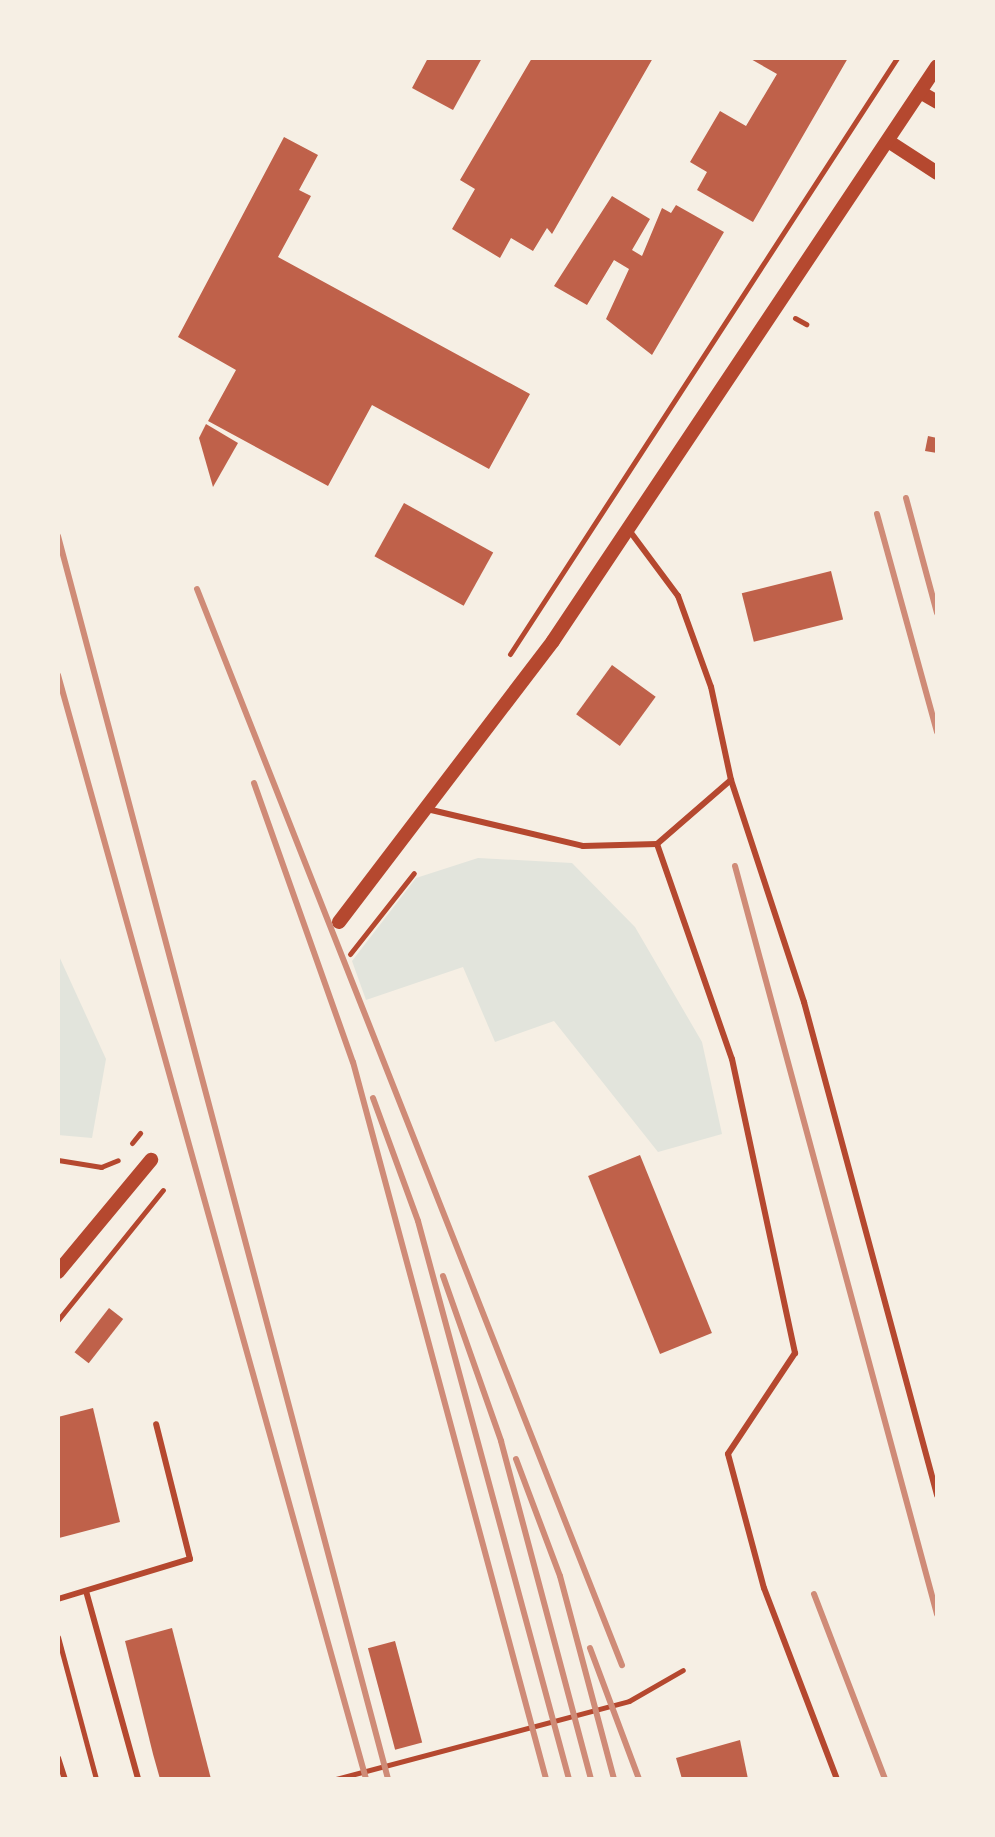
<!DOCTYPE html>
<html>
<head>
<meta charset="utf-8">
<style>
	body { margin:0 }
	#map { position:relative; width:995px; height:1837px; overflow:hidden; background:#f6efe4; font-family:Roboto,sans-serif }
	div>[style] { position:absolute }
	.green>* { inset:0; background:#e2e4dc }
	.building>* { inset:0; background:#bf614a; transform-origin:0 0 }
	.path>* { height:5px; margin:-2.5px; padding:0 2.5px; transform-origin:2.5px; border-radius:2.5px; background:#b5482f }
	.service>* { height:6px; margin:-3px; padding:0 3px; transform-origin:3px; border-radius:3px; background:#b5482f }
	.tertiary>* { height:14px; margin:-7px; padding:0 7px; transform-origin:7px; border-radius:7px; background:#b5482f }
	.rail>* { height:6px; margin:-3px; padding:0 3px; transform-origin:3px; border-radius:3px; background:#cf8b77 }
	span { translate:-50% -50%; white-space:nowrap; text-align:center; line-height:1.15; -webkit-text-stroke:8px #f6efe4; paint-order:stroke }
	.frame { position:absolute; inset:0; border:60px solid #f6efe4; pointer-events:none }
</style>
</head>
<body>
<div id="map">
	<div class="green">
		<i style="clip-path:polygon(478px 858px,572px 863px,635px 927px,702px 1042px,722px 1134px,658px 1152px,554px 1021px,495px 1042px,463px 967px,366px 1000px,352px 961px,416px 878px)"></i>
		<i style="clip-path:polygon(58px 954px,106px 1059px,92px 1138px,58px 1135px)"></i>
	</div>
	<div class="building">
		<i style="clip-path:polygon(428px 58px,482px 58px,453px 110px,412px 88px)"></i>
		<i style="clip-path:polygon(532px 58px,653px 58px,552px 234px,547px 228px,533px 251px,511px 238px,500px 258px,452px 229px,475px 189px,460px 180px)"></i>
		<i style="clip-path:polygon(749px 58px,848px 58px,753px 222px,697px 190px,707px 172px,690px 162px,720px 111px,746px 126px,777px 74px)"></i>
		<i style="clip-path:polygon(284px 137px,318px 155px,299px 190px,311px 196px,278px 257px,530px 394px,489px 469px,372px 405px,328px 486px,208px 421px,236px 370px,178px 337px)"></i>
		<i style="clip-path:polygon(612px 196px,650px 219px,632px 250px,642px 256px,662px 208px,671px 213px,676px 205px,724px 232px,652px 355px,606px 319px,629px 269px,614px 260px,587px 305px,554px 286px)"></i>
		<i style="clip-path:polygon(206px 424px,238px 443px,213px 487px,199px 438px)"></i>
		<i style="clip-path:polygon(928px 436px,937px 438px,937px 453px,925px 451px)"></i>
		<i style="left:404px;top:503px;width:102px;height:61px;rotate:29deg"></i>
		<i style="left:831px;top:571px;width:50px;height:92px;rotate:76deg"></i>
		<i style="left:612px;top:665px;width:54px;height:61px;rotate:36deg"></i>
		<i style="left:640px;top:1155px;width:192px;height:56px;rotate:68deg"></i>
		<i style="left:109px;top:1308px;width:18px;height:56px;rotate:38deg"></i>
		<i style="clip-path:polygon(93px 1408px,120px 1522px,59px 1538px,58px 1417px)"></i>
		<i style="clip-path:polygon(172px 1628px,211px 1779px,160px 1779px,153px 1754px,125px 1641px)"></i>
		<i style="left:395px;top:1641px;width:105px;height:28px;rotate:75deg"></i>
		<i style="clip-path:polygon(740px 1740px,748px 1779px,682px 1779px,676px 1758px)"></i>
	</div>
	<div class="path">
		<i style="left:795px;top:318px;width:13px;rotate:29deg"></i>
		<i style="left:510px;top:654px;width:711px;rotate:-57deg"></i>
		<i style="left:350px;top:954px;width:103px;rotate:-51.7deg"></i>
		<i style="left:132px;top:1143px;width:13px;rotate:-51deg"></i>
		<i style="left:58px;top:1160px;width:44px;rotate:9.2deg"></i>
		<i style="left:101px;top:1167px;width:18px;rotate:-22deg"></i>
		<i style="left:58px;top:1320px;width:167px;rotate:-51.1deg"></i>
		<i style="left:58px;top:1637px;width:147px;rotate:75deg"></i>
		<i style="left:336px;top:1779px;width:303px;rotate:-14.9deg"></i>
		<i style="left:629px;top:1701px;width:62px;rotate:-29.9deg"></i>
	</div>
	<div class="service">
		<i style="left:731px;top:780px;width:234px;rotate:71.8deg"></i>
		<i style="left:804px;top:1002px;width:511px;rotate:74.9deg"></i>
		<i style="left:427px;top:809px;width:160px;rotate:13.3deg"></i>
		<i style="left:583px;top:846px;width:74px;rotate:-1.5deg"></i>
		<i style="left:657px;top:844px;width:98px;rotate:-40.9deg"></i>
		<i style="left:731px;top:780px;width:95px;rotate:-102.1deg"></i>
		<i style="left:711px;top:687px;width:97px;rotate:-109.9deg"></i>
		<i style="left:678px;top:596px;width:82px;rotate:-126.6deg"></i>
		<i style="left:657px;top:844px;width:228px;rotate:70.8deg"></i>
		<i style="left:732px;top:1059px;width:301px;rotate:77.9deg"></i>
		<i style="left:795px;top:1353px;width:121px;rotate:123.6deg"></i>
		<i style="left:728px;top:1454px;width:139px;rotate:75deg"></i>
		<i style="left:764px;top:1588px;width:204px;rotate:69.1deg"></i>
		<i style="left:86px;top:1591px;width:195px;rotate:74.5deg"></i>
		<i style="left:58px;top:1599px;width:138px;rotate:-16.9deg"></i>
		<i style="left:190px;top:1559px;width:139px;rotate:-104.1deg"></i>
		<i style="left:58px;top:1758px;width:22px;rotate:72deg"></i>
	</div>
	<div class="tertiary">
		<i style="left:920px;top:92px;width:20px;rotate:30deg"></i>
		<i style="left:888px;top:141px;width:59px;rotate:33.1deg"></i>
		<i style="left:339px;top:922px;width:353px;rotate:-52.7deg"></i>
		<i style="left:553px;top:641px;width:691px;rotate:-56.26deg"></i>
		<i style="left:58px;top:1272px;width:146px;rotate:-50.3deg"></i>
	</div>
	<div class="rail">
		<i style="left:906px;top:498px;width:119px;rotate:74.9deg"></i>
		<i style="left:877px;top:514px;width:226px;rotate:74.6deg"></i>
		<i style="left:58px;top:536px;width:1286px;rotate:75.13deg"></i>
		<i style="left:197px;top:589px;width:1157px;rotate:68.45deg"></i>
		<i style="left:58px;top:675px;width:1146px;rotate:74.41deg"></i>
		<i style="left:254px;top:783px;width:296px;rotate:70.5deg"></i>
		<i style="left:353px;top:1062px;width:743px;rotate:74.93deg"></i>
		<i style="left:735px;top:866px;width:775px;rotate:74.89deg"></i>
		<i style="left:373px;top:1098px;width:131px;rotate:69.9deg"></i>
		<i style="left:418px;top:1221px;width:578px;rotate:74.86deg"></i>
		<i style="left:443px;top:1276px;width:175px;rotate:70.6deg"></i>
		<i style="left:501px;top:1441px;width:350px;rotate:75.1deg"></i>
		<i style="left:516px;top:1459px;width:125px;rotate:69.4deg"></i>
		<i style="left:560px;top:1576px;width:210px;rotate:75.1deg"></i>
		<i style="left:814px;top:1594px;width:198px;rotate:69deg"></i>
		<i style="left:590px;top:1648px;width:140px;rotate:69.5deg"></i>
	</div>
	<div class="frame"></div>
</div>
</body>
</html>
